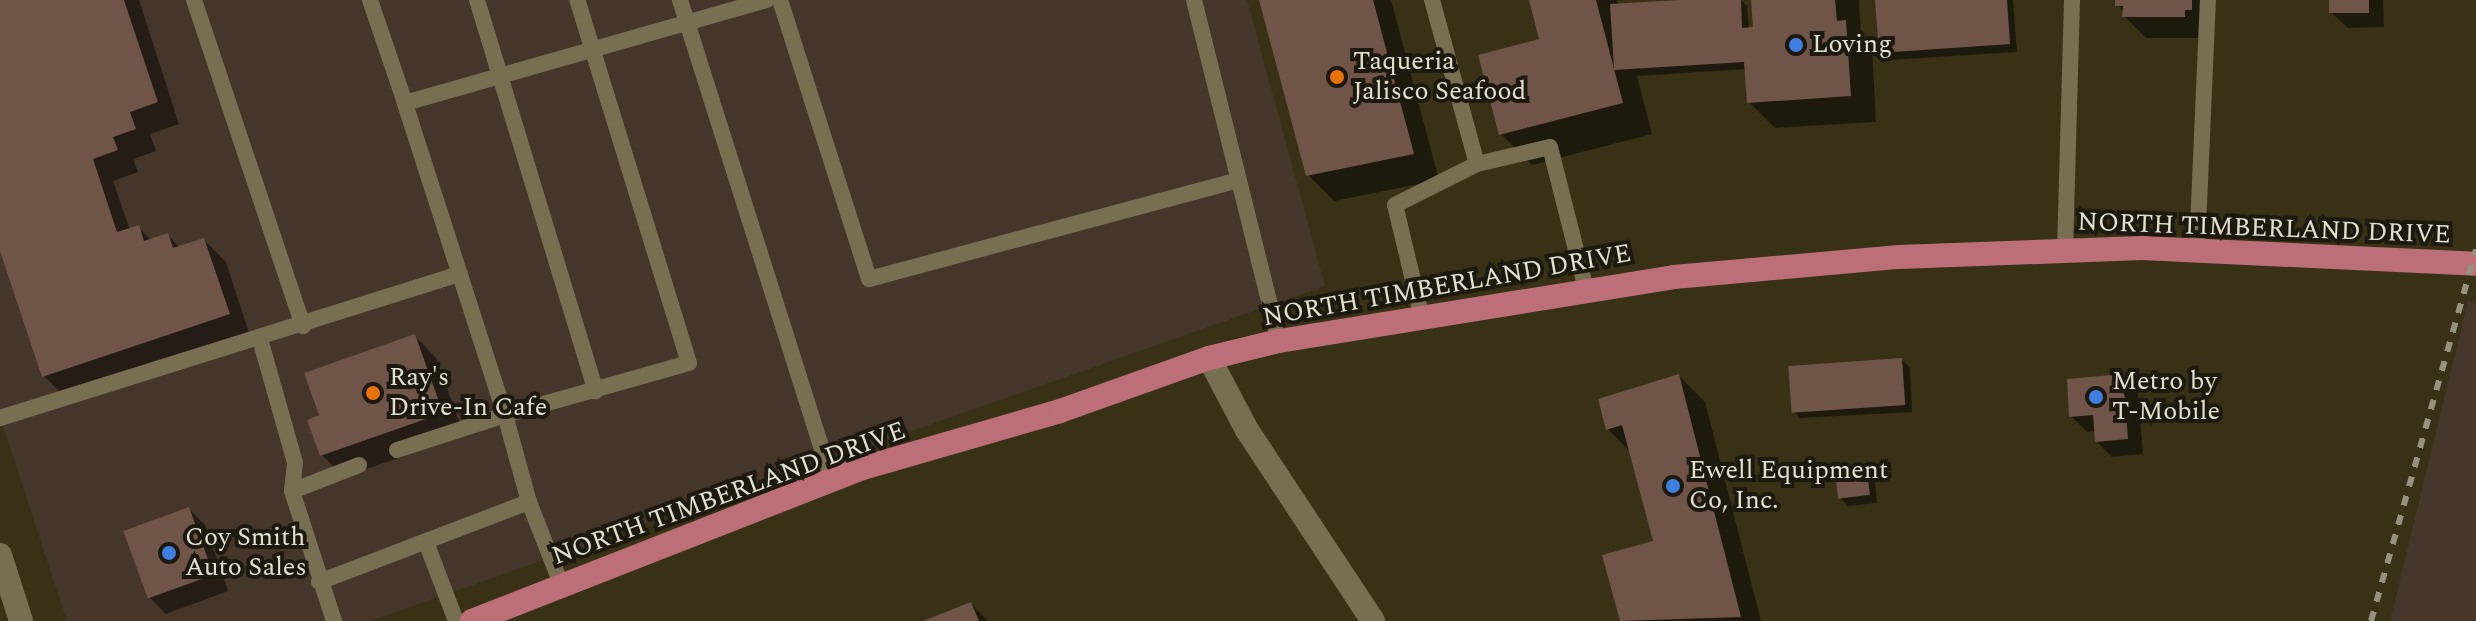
<!DOCTYPE html>
<html>
<head>
<meta charset="utf-8">
<style>
	body { margin:0 }
	#map { position:relative; width:2476px; height:621px; overflow:hidden; background:#393116; font-family:Spectral,serif }
	div>[style] { position:absolute }
	.commercial>* { inset:0; background:#453629 }
	.shadow>* { inset:0; background:#0007 }
	.building>* { inset:0; background:#705447; transform-origin:0 0 }
	.service>* { height:16px; margin:-8px; padding:0 8px; transform-origin:8px; border-radius:8px; background:#786f53 }
	.minor>* { height:24px; margin:-12px; padding:0 12px; transform-origin:12px; border-radius:12px; background:#786f53 }
	.tertiary>* { height:24px; margin:-12px; padding:0 12px; transform-origin:12px; border-radius:12px; background:#786f53 }
	.primary>* { height:24px; margin:-12px; padding:0 12px; transform-origin:12px; border-radius:12px; background:#bc6f77 }
	.rail>* { height:6px; margin-top:-3px; transform-origin:0; background:repeating-linear-gradient(90deg,#97927d 0 10px,transparent 0 20px) }
	.dots>* { width:22px; height:22px; translate:-50% -50%; box-sizing:border-box; border:4px solid #1d190e; border-radius:50% }
	span { translate:-50% -50%; white-space:nowrap; text-align:center; line-height:1.15; -webkit-text-stroke:8px #1d190e; paint-order:stroke }
	.poi-label { font-size:26px; color:#e4e0d0 }
	.left { translate:0 -50%; text-align:left }
	.street-label { font-size:26px; color:#e4e0d0 }
</style>
</head>
<body>
<div id="map">
	<div class="commercial">
		<i style="clip-path:polygon(0 0,1247px 0,1325px 286px,370px 621px,67px 621px,0 417px)"></i>
		<i style="clip-path:polygon(2468px 300px,2476px 302px,2476px 621px,2390px 621px)"></i>
	</div>
	<div class="shadow">
		<i style="clip-path:polygon(0 0,139px 0,179px 124px,150px 134px,156px 151px,133px 159px,138px 172px,113px 181px,130px 230px,138px 227px,152px 241px,168px 235px,180px 248px,204px 240px,226px 262px,250px 336px,66px 398px,44px 376px,0 247px)"></i>
		<i style="clip-path:polygon(1261px 0,1391px 0,1439px 180px,1334px 201px,1308px 175px)"></i>
		<i style="clip-path:polygon(1531px 0,1617px 0,1619px 6px,1741px 0,1747px 6px,1749px 29px,1755px 29px,1753px 0,1859px 0,1861px 38px,1872px 48px,1876px 122px,1775px 128px,1749px 102px,1747px 69px,1637px 76px,1652px 134px,1532px 165px,1501px 134px,1541px 40px)"></i>
		<i style="clip-path:polygon(1877px 0,2013px 0,2017px 52px,1889px 60px,1881px 52px)"></i>
		<i style="clip-path:polygon(2117px 0,2214px 0,2206px 38px,2146px 38px,2124px 16px)"></i>
		<i style="clip-path:polygon(2331px 0,2383px 0,2384px 27px,2348px 28px,2332px 13px)"></i>
		<i style="clip-path:polygon(415px 336px,436px 358px,464px 435px,344px 477px,322px 455px,310px 421px)"></i>
		<i style="clip-path:polygon(1902px 360px,1910px 368px,1912px 412px,1800px 418px,1792px 410px)"></i>
		<i style="clip-path:polygon(1679px 376px,1705px 402px,1761px 621px,1622px 621px,1604px 557px,1655px 543px,1631px 453px,1608px 429px)"></i>
		<i style="clip-path:polygon(2123px 376px,2138px 392px,2143px 454px,2112px 457px,2096px 441px,2096px 431px,2087px 432px,2071px 416px)"></i>
		<i style="clip-path:polygon(1867px 473px,1875px 481px,1877px 503px,1848px 506px,1840px 498px)"></i>
		<i style="clip-path:polygon(189px 509px,205px 525px,228px 591px,166px 614px,150px 598px)"></i>
		<i style="clip-path:polygon(971px 604px,988px 621px,928px 621px)"></i>
	</div>
	<div class="building">
		<i style="clip-path:polygon(0 0,124px 0,158px 102px,130px 112px,136px 129px,113px 137px,118px 150px,93px 159px,117px 232px,139px 225px,144px 241px,168px 233px,173px 248px,204px 238px,230px 314px,42px 377px,0 251px)"></i>
		<i style="clip-path:polygon(1259px 0,1373px 0,1414px 154px,1306px 176px)"></i>
		<i style="clip-path:polygon(1529px 0,1596px 0,1623px 103px,1499px 135px,1478px 55px,1539px 39px)"></i>
		<i style="clip-path:polygon(1679px 0,1741px 0,1742px 28px,1753px 27px,1751px 0,1835px 0,1837px 21px,1846px 20px,1851px 96px,1747px 103px,1744px 62px,1614px 70px,1610px 4px)"></i>
		<i style="clip-path:polygon(1875px 0,2007px 0,2010px 44px,1879px 53px)"></i>
		<i style="clip-path:polygon(2115px 0,2192px 0,2192px 10px,2185px 10px,2185px 17px,2122px 17px,2123px 6px,2115px 6px)"></i>
		<i style="left:2329px;top:0;width:40px;height:13px"></i>
		<i style="clip-path:polygon(415px 334px,443px 413px,320px 456px,307px 420px,319px 415px,304px 373px)"></i>
		<i style="left:1902px;top:358px;width:47px;height:114px;rotate:86deg"></i>
		<i style="clip-path:polygon(1679px 374px,1741px 617px,1620px 621px,1602px 555px,1653px 541px,1622px 425px,1606px 430px,1598px 399px)"></i>
		<i style="clip-path:polygon(2123px 374px,2128px 439px,2095px 442px,2093px 415px,2069px 417px,2067px 379px)"></i>
		<i style="left:1867px;top:471px;width:24px;height:32px;rotate:83deg"></i>
		<i style="left:189px;top:507px;width:72px;height:70px;rotate:70deg"></i>
		<i style="clip-path:polygon(971px 602px,979px 621px,923px 621px)"></i>
	</div>
	<div class="service">
		<i style="left:194px;top:0;width:344px;rotate:71.5deg"></i>
		<i style="left:370px;top:0;width:109px;rotate:71.2deg"></i>
		<i style="left:477px;top:0;width:409px;rotate:73.1deg"></i>
		<i style="left:680px;top:0;width:504px;rotate:72.46deg"></i>
		<i style="left:780px;top:0;width:293px;rotate:72.3deg"></i>
		<i style="left:869px;top:279px;width:380px;rotate:-15deg"></i>
		<i style="left:1194px;top:0;width:351px;rotate:76deg"></i>
		<i style="left:1432px;top:0;width:170px;rotate:74.7deg"></i>
		<i style="left:1477px;top:164px;width:75px;rotate:-13.1deg"></i>
		<i style="left:1550px;top:147px;width:146px;rotate:75.8deg"></i>
		<i style="left:2197px;top:250px;width:250px;rotate:-87.5deg"></i>
		<i style="left:2065px;top:251px;width:251px;rotate:-88.4deg"></i>
		<i style="left:1422px;top:318px;width:116px;rotate:-103.4deg"></i>
		<i style="left:1395px;top:205px;width:92px;rotate:-26.6deg"></i>
		<i style="left:260px;top:339px;width:129px;rotate:74.2deg"></i>
		<i style="left:295px;top:463px;width:28px;rotate:96deg"></i>
		<i style="left:0;top:418px;width:482px;rotate:-17.4deg"></i>
		<i style="left:397px;top:450px;width:114px;rotate:-18deg"></i>
		<i style="left:505px;top:415px;width:328px;rotate:-107.8deg"></i>
		<i style="left:405px;top:103px;width:376px;rotate:-15.9deg"></i>
		<i style="left:529px;top:502px;width:90px;rotate:68.6deg"></i>
		<i style="left:426px;top:542px;width:85px;rotate:69.2deg"></i>
		<i style="left:319px;top:582px;width:225px;rotate:-20.9deg"></i>
		<i style="left:529px;top:502px;width:90px;rotate:-105.4deg"></i>
		<i style="left:505px;top:415px;width:191px;rotate:-15.8deg"></i>
		<i style="left:689px;top:363px;width:380px;rotate:-107.1deg"></i>
		<i style="left:334px;top:621px;width:137px;rotate:-107.9deg"></i>
		<i style="left:292px;top:491px;width:72px;rotate:-21.2deg"></i>
	</div>
	<div class="minor">
		<i style="left:1209px;top:358px;width:81px;rotate:62.2deg"></i>
		<i style="left:1247px;top:430px;width:229px;rotate:56.6deg"></i>
	</div>
	<div class="tertiary">
		<i style="left:0;top:555px;width:69px;rotate:72.3deg"></i>
	</div>
	<div class="primary">
		<i style="left:472px;top:621px;width:420px;rotate:-21.4deg"></i>
		<i style="left:863px;top:468px;width:205px;rotate:-16.1deg"></i>
		<i style="left:1060px;top:411px;width:158px;rotate:-19.6deg"></i>
		<i style="left:1209px;top:358px;width:72px;rotate:-13.7deg"></i>
		<i style="left:1279px;top:341px;width:400px;rotate:-9.2deg"></i>
		<i style="left:1674px;top:277px;width:226px;rotate:-5.1deg"></i>
		<i style="left:1899px;top:257px;width:243px;rotate:-2.1deg"></i>
		<i style="left:2142px;top:248px;width:334px;rotate:2.7deg"></i>
	</div>
	<div class="rail">
		<i style="left:2371px;top:621px;width:386px;rotate:-74.2deg"></i>
	</div>
	<div class="dots">
		<i style="left:1796px;top:45px;background:#3f7fe0"></i>
		<i style="left:1337px;top:77px;background:#e8710a"></i>
		<i style="left:373px;top:393px;background:#e8710a"></i>
		<i style="left:2096px;top:397px;background:#3f7fe0"></i>
		<i style="left:1673px;top:486px;background:#3f7fe0"></i>
		<i style="left:169px;top:553px;background:#3f7fe0"></i>
	</div>
	<div class="poi-label">
		<span class="left" style="left:1812px;top:45px">Loving</span>
		<span class="left" style="left:1353px;top:77px">Taqueria<br>Jalisco Seafood</span>
		<span class="left" style="left:389px;top:393px">Ray's<br>Drive-In Cafe</span>
		<span class="left" style="left:2112px;top:397px">Metro by<br>T-Mobile</span>
		<span class="left" style="left:1689px;top:486px">Ewell Equipment<br>Co, Inc.</span>
		<span class="left" style="left:185px;top:553px">Coy Smith<br>Auto Sales</span>
	</div>
	<div class="street-label">
		<span style="left:2264px;top:229px;rotate:2deg">NORTH TIMBERLAND DRIVE</span>
		<span style="left:1447px;top:286px;rotate:-10deg">NORTH TIMBERLAND DRIVE</span>
		<span style="left:729px;top:494px;rotate:-20deg">NORTH TIMBERLAND DRIVE</span>
	</div>
</div>
</body>
</html>
